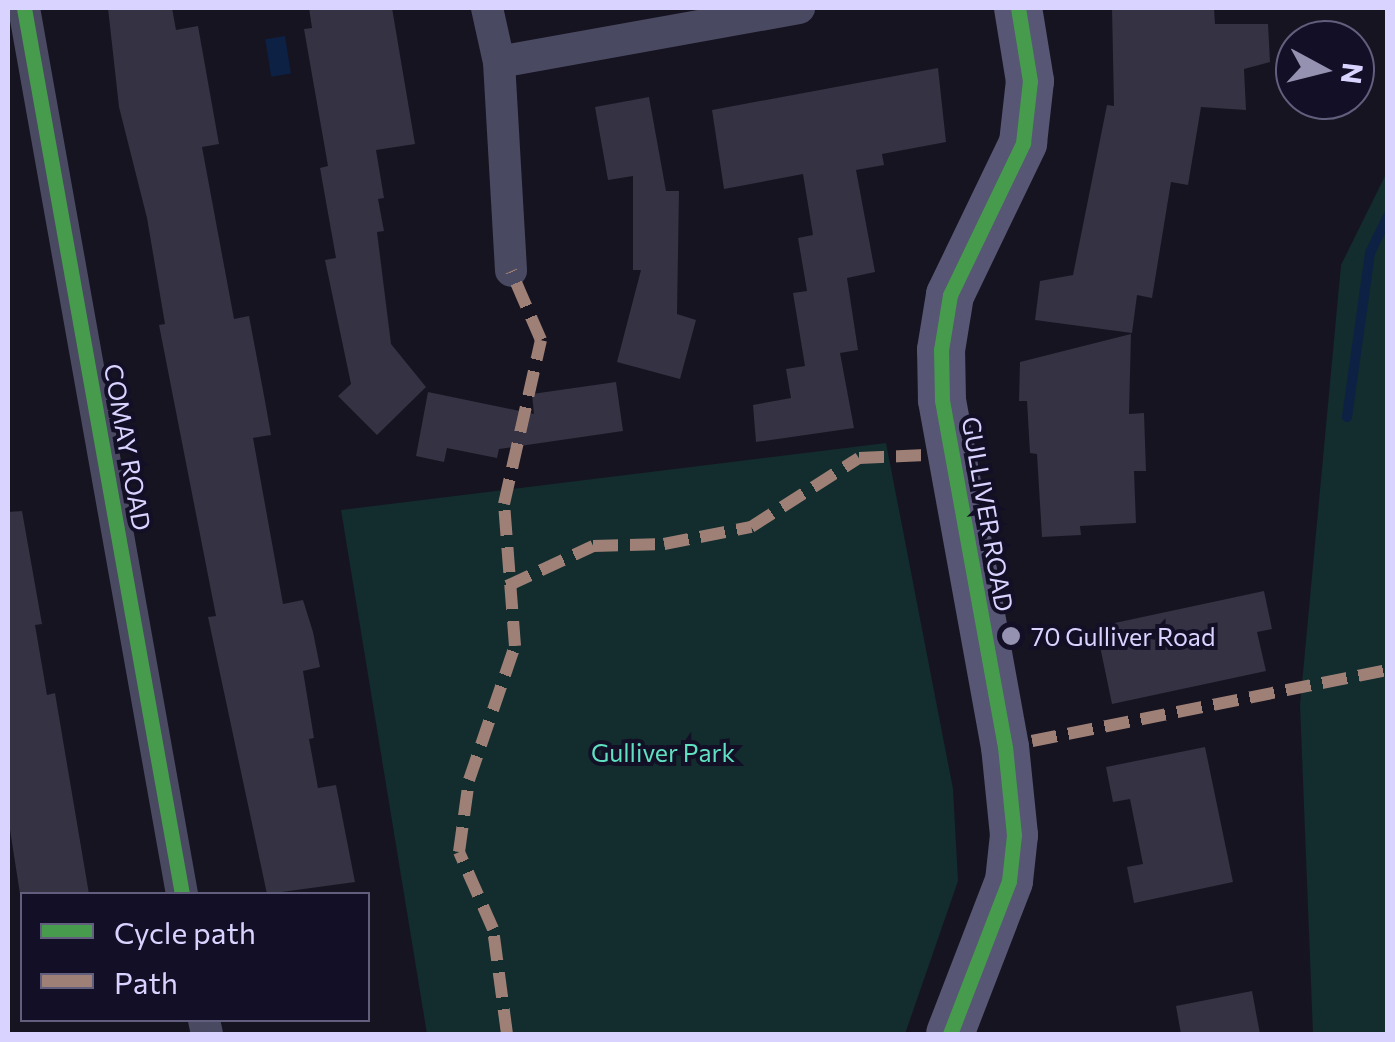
<!DOCTYPE html>
<html>
<head>
<meta charset="utf-8">
<style>
	body { margin:0 }
	#map { position:relative; width:1395px; height:1042px; overflow:hidden; background:#161421; font-family:Commissioner,sans-serif }
	div>[style] { position:absolute }
	.green>* { inset:0; background:#132c2d }
	.water>* { inset:0; background:#0d2144; transform-origin:0 0 }
	.stream>* { height:10px; margin:-5px; padding:0 5px; transform-origin:5px; border-radius:5px; background:#0d2144 }
	.building>* { inset:0; background:#343243 }
	.street>* { height:32px; margin:-16px; padding:0 16px; transform-origin:16px; border-radius:16px; background:#4a4962 }
	.secondary>* { height:48px; margin:-24px; padding:0 24px; transform-origin:24px; border-radius:24px; background:#575674 }
	.quiet>* { height:12px; margin-top:-6px; transform-origin:0; background:repeating-linear-gradient(90deg,#9e8076 0 25px,transparent 0 37px) }
	.cycleway>* { height:15px; margin:-7.5px; padding:0 7.5px; transform-origin:7.5px; border-radius:7.5px; background:#469c4c }
	.dots>* { width:28px; height:28px; translate:-50% -50%; box-sizing:border-box; border:5px solid #130f26; border-radius:50% }
	span { translate:-50% -50%; white-space:nowrap; text-align:center; line-height:1.15; -webkit-text-stroke:8px #130f26; paint-order:stroke }
	.street-label { font-size:25px; color:#d9d4ff }
	.poi-label { font-size:25px; color:#d9d4ff }
	.left { translate:0 -50%; text-align:left }
	.park-label { font-size:25px; color:#5fe0c0 }
	.frame { position:absolute; inset:0; border:10px solid #d9d4ff; pointer-events:none }
	.legend { position:absolute; left:20px; top:892px; width:350px; height:130px; box-sizing:border-box; background:#130f26; border:2px solid #625e7d; margin:0; padding:12px 18px; list-style:none; font-size:30px; color:#d9d4ff }
	.legend li { display:flex; align-items:center; gap:20px; height:50px }
	.legend b { width:50px; border:2px solid #625e7d }
	.north { position:absolute; left:1275px; top:20px; width:100px; height:100px; box-sizing:border-box; background:#130f26; border:2px solid #625e7d; border-radius:50%; rotate:97deg; font-size:28px; font-weight:700; line-height:40px; text-align:center; color:#d9d4ff }
	.north::after { content:''; display:block; margin:auto; width:35px; height:45px; background:#9591b1; clip-path:polygon(50% 0,100% 100%,50% 72%,0 100%) }
</style>
</head>
<body>
<div id="map">
	<div class="green">
		<i style="clip-path:polygon(1387px 172px,1387px 1034px,1313px 1034px,1300px 705px,1341px 265px)"></i>
		<i style="clip-path:polygon(886px 443px,953px 789px,958px 881px,905px 1034px,427px 1034px,341px 510px)"></i>
	</div>
	<div class="water">
		<i style="left:285px;top:36px;width:38px;height:20px;rotate:81deg"></i>
	</div>
	<div class="stream">
		<i style="left:1347px;top:417px;width:166px;rotate:-82deg"></i>
		<i style="left:1370px;top:253px;width:41px;rotate:-64.1deg"></i>
	</div>
	<div class="building">
		<i style="clip-path:polygon(108px 8px,172px 8px,176px 30px,198px 26px,219px 144px,202px 147px,234px 319px,249px 316px,265px 401px,271px 435px,253px 438px,283px 604px,303px 600px,313px 632px,320px 667px,303px 671px,314px 738px,309px 739px,318px 788px,336px 785px,355px 882px,267px 894px,208px 617px,216px 616px,159px 325px,165px 324px,147px 218px,119px 107px)"></i>
		<i style="clip-path:polygon(309px 8px,392px 8px,415px 144px,376px 150px,384px 198px,378px 199px,384px 231px,377px 232px,391px 344px,426px 387px,377px 435px,338px 396px,351px 384px,325px 260px,336px 258px,320px 168px,328px 166px,304px 29px,312px 28px)"></i>
		<i style="clip-path:polygon(1112px 8px,1214px 8px,1215px 24px,1268px 24px,1270px 62px,1244px 69px,1246px 110px,1201px 107px,1188px 185px,1171px 182px,1152px 298px,1137px 295px,1132px 333px,1035px 320px,1040px 281px,1073px 275px,1107px 105px,1114px 106px)"></i>
		<i style="clip-path:polygon(938px 68px,946px 142px,882px 154px,884px 165px,856px 170px,875px 272px,847px 278px,858px 350px,840px 353px,854px 428px,756px 442px,753px 405px,791px 398px,786px 369px,805px 366px,793px 293px,807px 291px,798px 238px,813px 235px,803px 174px,724px 189px,712px 110px)"></i>
		<i style="clip-path:polygon(649px 97px,666px 191px,679px 191px,677px 314px,696px 320px,680px 379px,617px 362px,641px 270px,633px 270px,633px 176px,608px 180px,595px 107px)"></i>
		<i style="clip-path:polygon(1131px 334px,1129px 414px,1144px 413px,1146px 471px,1134px 471px,1136px 523px,1080px 526px,1081px 535px,1042px 537px,1037px 454px,1030px 453px,1027px 401px,1019px 401px,1020px 362px)"></i>
		<i style="clip-path:polygon(616px 382px,623px 431px,499px 449px,497px 458px,447px 448px,444px 462px,416px 456px,428px 392px,534px 414px,532px 394px)"></i>
		<i style="clip-path:polygon(22px 511px,42px 624px,35px 625px,47px 695px,55px 693px,89px 894px,20px 894px,8px 817px,8px 512px)"></i>
		<i style="clip-path:polygon(1264px 591px,1272px 629px,1257px 632px,1266px 671px,1112px 704px,1096px 627px)"></i>
		<i style="clip-path:polygon(1205px 747px,1233px 882px,1134px 903px,1127px 867px,1143px 864px,1130px 799px,1113px 802px,1106px 767px)"></i>
		<i style="clip-path:polygon(1252px 991px,1260px 1034px,1181px 1034px,1176px 1006px)"></i>
	</div>
	<div class="street">
		<i style="left:24px;top:8px;width:900px;rotate:79.89deg"></i>
		<i style="left:487px;top:8px;width:55px;rotate:77.5deg"></i>
		<i style="left:499px;top:62px;width:209px;rotate:86.7deg"></i>
		<i style="left:499px;top:62px;width:305px;rotate:-10.2deg"></i>
		<i style="left:204px;top:1020px;width:14px;rotate:78deg"></i>
	</div>
	<div class="secondary">
		<i style="left:950px;top:1034px;width:164px;rotate:-68.9deg"></i>
		<i style="left:1009px;top:881px;width:46px;rotate:-83.8deg"></i>
		<i style="left:1014px;top:835px;width:88px;rotate:-95.8deg"></i>
		<i style="left:1005px;top:747px;width:353px;rotate:-100.3deg"></i>
		<i style="left:942px;top:400px;width:50px;rotate:-91.1deg"></i>
		<i style="left:941px;top:350px;width:56px;rotate:-80.7deg"></i>
		<i style="left:950px;top:295px;width:169px;rotate:-64.3deg"></i>
		<i style="left:1023px;top:143px;width:62px;rotate:-83.6deg"></i>
		<i style="left:1030px;top:81px;width:74px;rotate:-99.3deg"></i>
	</div>
	<div class="quiet">
		<i style="left:507px;top:586px;width:95px;rotate:-24.9deg"></i>
		<i style="left:593px;top:546px;width:71px;rotate:-1.6deg"></i>
		<i style="left:664px;top:544px;width:89px;rotate:-11.1deg"></i>
		<i style="left:751px;top:527px;width:128px;rotate:-32.6deg"></i>
		<i style="left:859px;top:458px;width:67px;rotate:-2.6deg"></i>
		<i style="left:1032px;top:741px;width:363px;rotate:-11.3deg"></i>
		<i style="left:507px;top:1034px;width:106px;rotate:-97.6deg"></i>
		<i style="left:493px;top:929px;width:84px;rotate:-113.8deg"></i>
		<i style="left:459px;top:852px;width:73px;rotate:-82.1deg"></i>
		<i style="left:469px;top:780px;width:142px;rotate:-71.1deg"></i>
		<i style="left:515px;top:646px;width:142px;rotate:-94.4deg"></i>
		<i style="left:504px;top:504px;width:168px;rotate:-77.3deg"></i>
		<i style="left:541px;top:340px;width:75px;rotate:-113.5deg"></i>
	</div>
	<div class="cycleway">
		<i style="left:24px;top:8px;width:900px;rotate:79.89deg"></i>
		<i style="left:950px;top:1034px;width:164px;rotate:-68.9deg"></i>
		<i style="left:1009px;top:881px;width:46px;rotate:-83.8deg"></i>
		<i style="left:1014px;top:835px;width:88px;rotate:-95.8deg"></i>
		<i style="left:1005px;top:747px;width:353px;rotate:-100.3deg"></i>
		<i style="left:942px;top:400px;width:50px;rotate:-91.1deg"></i>
		<i style="left:941px;top:350px;width:56px;rotate:-80.7deg"></i>
		<i style="left:950px;top:295px;width:169px;rotate:-64.3deg"></i>
		<i style="left:1023px;top:143px;width:62px;rotate:-83.6deg"></i>
		<i style="left:1030px;top:81px;width:74px;rotate:-99.3deg"></i>
	</div>
	<div class="dots">
		<i style="left:1011px;top:636px;background:#9591b1"></i>
	</div>
	<div class="street-label">
		<span style="left:128px;top:447px;rotate:80deg">COMAY ROAD</span>
		<span style="left:988px;top:514px;rotate:80deg">GULLIVER ROAD</span>
	</div>
	<div class="poi-label">
		<span class="left" style="left:1031px;top:636px">70 Gulliver Road</span>
	</div>
	<div class="park-label">
		<span style="left:663px;top:752px">Gulliver Park</span>
	</div>
	<div class="frame"></div>
	<ul class="legend">
	<li><b style="height:12px;background:#469c4c"></b>Cycle path</li>
	<li><b style="height:12px;background:#9e8076"></b>Path</li>
	</ul>
	<div class="north">N</div>
</div>
</body>
</html>
